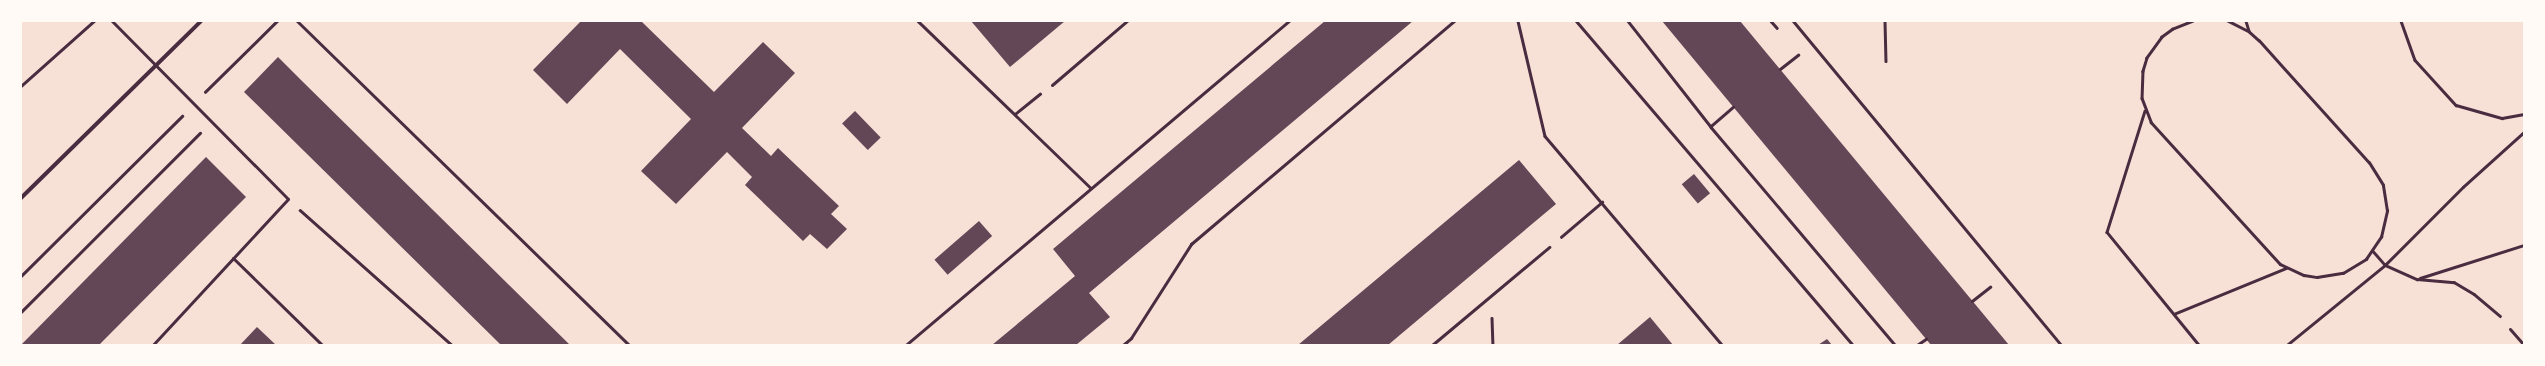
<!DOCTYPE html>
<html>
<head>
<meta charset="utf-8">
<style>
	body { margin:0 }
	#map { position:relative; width:2545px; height:366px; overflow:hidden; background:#f7e1d7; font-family:Helvetica,sans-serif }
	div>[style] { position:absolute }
	.building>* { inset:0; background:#644757; transform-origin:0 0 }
	.path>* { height:2.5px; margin:-1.25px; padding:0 1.25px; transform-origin:1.25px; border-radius:1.25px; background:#4a2c40 }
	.service>* { height:3px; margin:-1.5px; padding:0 1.5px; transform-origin:1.5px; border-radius:1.5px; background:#4a2c40 }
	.minor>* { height:4px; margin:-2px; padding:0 2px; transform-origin:2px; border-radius:2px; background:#4a2c40 }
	span { translate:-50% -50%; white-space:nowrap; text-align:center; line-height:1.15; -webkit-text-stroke:3px #fffaf5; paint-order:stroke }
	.frame { position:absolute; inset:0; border:22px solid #fffaf5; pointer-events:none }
</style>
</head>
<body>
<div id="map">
	<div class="building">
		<i style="clip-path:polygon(581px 21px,641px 21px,714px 92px,763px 42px,795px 73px,742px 128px,771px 156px,778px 148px,839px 206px,831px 214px,847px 229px,827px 249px,810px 234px,803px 241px,745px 185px,752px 177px,727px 152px,676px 204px,641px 171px,691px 119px,620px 49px,567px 104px,533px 70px)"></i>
		<i style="clip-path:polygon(971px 21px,1065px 21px,1010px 67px)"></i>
		<i style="clip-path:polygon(1325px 21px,1413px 21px,1089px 293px,1110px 317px,1076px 345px,992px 345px,1075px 276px,1053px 249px)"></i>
		<i style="clip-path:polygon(1662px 21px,1740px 21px,2009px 345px,1931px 345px)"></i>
		<i style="clip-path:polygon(278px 57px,301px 80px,570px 345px,501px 345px,244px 92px)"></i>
		<i style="left:855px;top:111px;width:37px;height:18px;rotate:46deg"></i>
		<i style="clip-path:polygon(206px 157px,246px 197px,99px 345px,21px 345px)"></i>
		<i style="clip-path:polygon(1519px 160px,1556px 204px,1482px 266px,1388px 345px,1298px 345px)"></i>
		<i style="left:1694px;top:174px;width:25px;height:16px;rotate:50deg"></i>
		<i style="left:979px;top:221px;width:20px;height:59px;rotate:49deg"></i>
		<i style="clip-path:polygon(1650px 317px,1673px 345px,1617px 345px)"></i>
		<i style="clip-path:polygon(257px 327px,276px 345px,240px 345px)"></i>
		<i style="clip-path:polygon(1827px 339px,1832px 345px,1818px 345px)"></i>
	</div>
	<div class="path">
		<i style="left:918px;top:21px;width:240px;rotate:44deg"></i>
		<i style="left:1518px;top:21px;width:118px;rotate:76.8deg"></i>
		<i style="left:1545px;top:136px;width:274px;rotate:49.7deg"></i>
		<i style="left:1628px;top:21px;width:135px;rotate:51.9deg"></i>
		<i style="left:1711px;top:127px;width:285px;rotate:49.8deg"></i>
		<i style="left:1771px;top:21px;width:9px;rotate:49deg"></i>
		<i style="left:1885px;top:21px;width:40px;rotate:88.6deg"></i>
		<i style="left:2193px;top:21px;width:22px;rotate:158deg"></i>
		<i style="left:2173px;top:29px;width:14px;rotate:144deg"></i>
		<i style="left:2162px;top:37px;width:26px;rotate:126deg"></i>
		<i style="left:2147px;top:58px;width:14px;rotate:107deg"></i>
		<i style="left:2143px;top:71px;width:27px;rotate:92deg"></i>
		<i style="left:2142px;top:98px;width:26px;rotate:69deg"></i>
		<i style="left:2151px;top:122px;width:192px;rotate:47.7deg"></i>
		<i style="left:2280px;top:264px;width:26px;rotate:25deg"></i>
		<i style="left:2304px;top:275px;width:13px;rotate:9deg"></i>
		<i style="left:2317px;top:277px;width:26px;rotate:-9deg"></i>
		<i style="left:2343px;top:273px;width:27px;rotate:-31deg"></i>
		<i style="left:2366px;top:259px;width:27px;rotate:-56deg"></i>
		<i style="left:2381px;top:237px;width:27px;rotate:-77deg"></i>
		<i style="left:2387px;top:211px;width:26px;rotate:-99deg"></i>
		<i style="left:2383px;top:185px;width:26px;rotate:-122deg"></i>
		<i style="left:2369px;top:163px;width:164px;rotate:-132deg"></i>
		<i style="left:2259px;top:41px;width:13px;rotate:-138deg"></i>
		<i style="left:2249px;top:32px;width:25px;rotate:-153deg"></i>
		<i style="left:2246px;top:21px;width:10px;rotate:73deg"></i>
		<i style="left:2401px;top:21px;width:41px;rotate:70.3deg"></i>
		<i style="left:2415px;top:60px;width:61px;rotate:47.7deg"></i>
		<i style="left:2456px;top:105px;width:48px;rotate:15.8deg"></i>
		<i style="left:2502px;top:118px;width:22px;rotate:-10deg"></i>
		<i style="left:1780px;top:69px;width:23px;rotate:-38deg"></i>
		<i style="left:21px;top:86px;width:98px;rotate:-41.7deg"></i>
		<i style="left:205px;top:92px;width:101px;rotate:-44.6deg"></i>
		<i style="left:2145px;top:111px;width:127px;rotate:107.4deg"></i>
		<i style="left:2107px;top:232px;width:146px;rotate:50.8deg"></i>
		<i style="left:1015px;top:114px;width:32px;rotate:-39deg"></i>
		<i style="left:1711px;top:126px;width:29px;rotate:-41deg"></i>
		<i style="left:300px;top:210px;width:203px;rotate:41.6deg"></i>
		<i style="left:1561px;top:237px;width:54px;rotate:-40.5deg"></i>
		<i style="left:2373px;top:251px;width:18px;rotate:49deg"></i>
		<i style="left:2385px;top:265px;width:110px;rotate:-45deg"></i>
		<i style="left:2463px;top:187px;width:82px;rotate:-42deg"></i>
		<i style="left:21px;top:276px;width:227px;rotate:-44.8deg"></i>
		<i style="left:2420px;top:278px;width:109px;rotate:-17.6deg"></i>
		<i style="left:1972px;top:301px;width:23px;rotate:-38deg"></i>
		<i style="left:21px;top:312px;width:253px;rotate:-45deg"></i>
		<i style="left:2174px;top:314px;width:121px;rotate:-22.3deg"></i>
		<i style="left:1492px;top:318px;width:27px;rotate:88deg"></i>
		<i style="left:906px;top:345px;width:502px;rotate:-40.23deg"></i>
		<i style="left:1917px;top:345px;width:11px;rotate:-34deg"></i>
		<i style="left:2287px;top:345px;width:127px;rotate:-39.2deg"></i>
		<i style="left:2385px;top:265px;width:35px;rotate:24deg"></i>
		<i style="left:2417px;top:279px;width:37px;rotate:5deg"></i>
		<i style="left:2454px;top:282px;width:23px;rotate:31deg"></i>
		<i style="left:2474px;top:294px;width:34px;rotate:40deg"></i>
	</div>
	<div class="service">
		<i style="left:112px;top:21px;width:250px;rotate:45.3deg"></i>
		<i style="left:288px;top:199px;width:199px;rotate:132.8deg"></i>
		<i style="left:297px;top:21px;width:464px;rotate:44.3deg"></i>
		<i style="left:1576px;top:21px;width:426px;rotate:49.5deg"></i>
		<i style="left:1793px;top:21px;width:420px;rotate:50.4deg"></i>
		<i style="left:1052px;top:85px;width:99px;rotate:-40.5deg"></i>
		<i style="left:233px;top:258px;width:124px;rotate:44.3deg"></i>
		<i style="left:2510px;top:329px;width:21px;rotate:49deg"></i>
		<i style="left:1123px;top:345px;width:11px;rotate:-41deg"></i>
		<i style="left:1131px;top:338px;width:112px;rotate:-57.4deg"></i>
		<i style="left:1191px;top:244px;width:345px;rotate:-40.3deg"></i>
		<i style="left:1432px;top:345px;width:153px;rotate:-39.9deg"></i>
	</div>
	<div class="minor">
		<i style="left:21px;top:198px;width:252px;rotate:-44.5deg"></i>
	</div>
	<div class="frame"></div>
</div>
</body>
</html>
